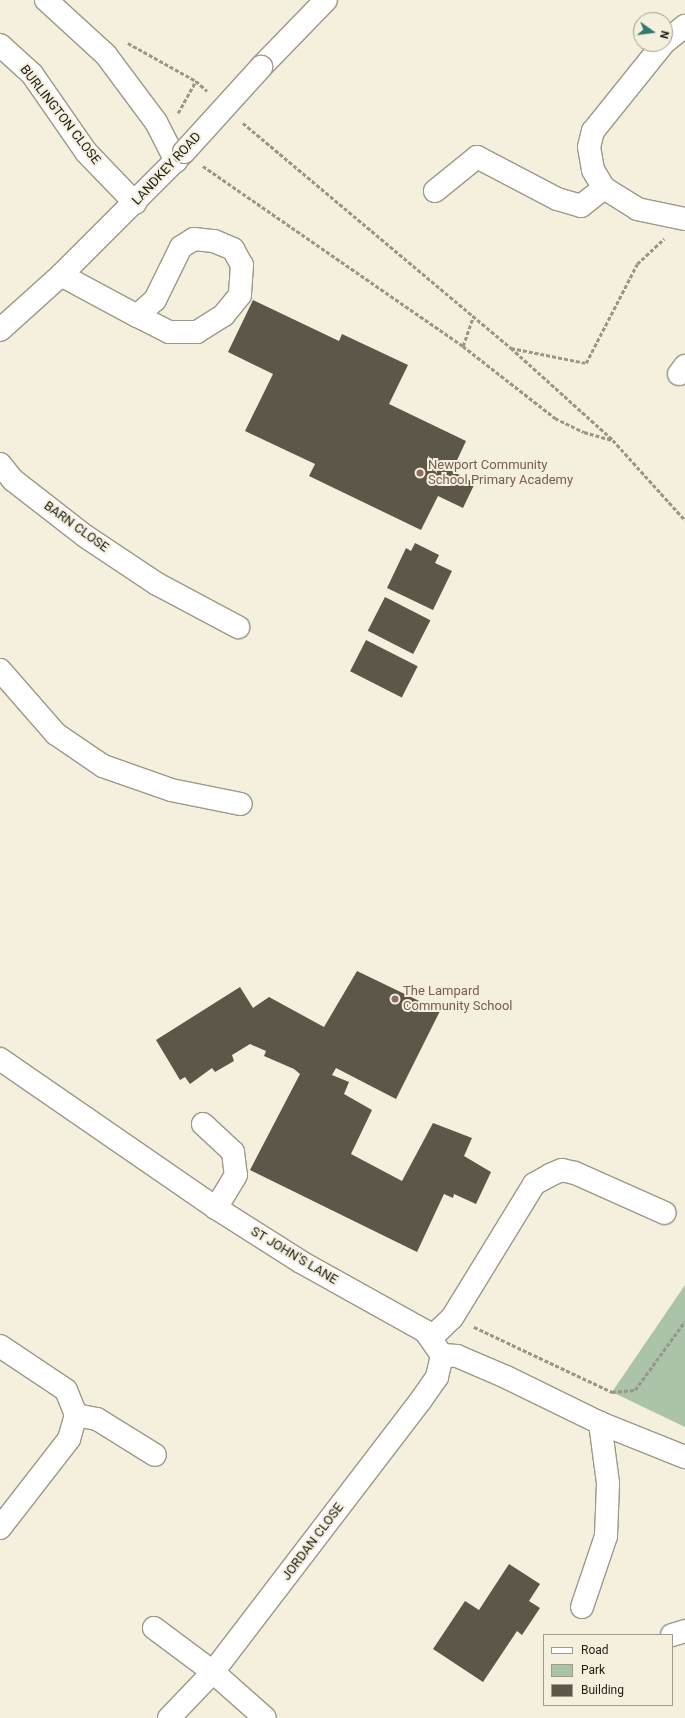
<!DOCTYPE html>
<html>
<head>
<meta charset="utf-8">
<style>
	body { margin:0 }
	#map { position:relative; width:685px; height:1718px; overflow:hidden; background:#f5efde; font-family:Roboto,sans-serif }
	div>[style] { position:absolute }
	.green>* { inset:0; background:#abc3a8 }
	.building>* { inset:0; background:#5c5748; transform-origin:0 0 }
	.path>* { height:2.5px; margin-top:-1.25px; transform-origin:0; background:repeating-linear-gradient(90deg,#999588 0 4px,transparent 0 6px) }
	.roads { filter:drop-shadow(1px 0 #9e9888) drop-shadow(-1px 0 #9e9888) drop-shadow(0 1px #9e9888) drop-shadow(0 -1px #9e9888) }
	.minor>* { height:22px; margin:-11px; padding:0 11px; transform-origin:11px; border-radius:11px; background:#fff }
	.bridges { filter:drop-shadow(1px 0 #9e9888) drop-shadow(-1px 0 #9e9888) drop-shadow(0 1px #9e9888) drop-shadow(0 -1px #9e9888) }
	.minor-bridge>* { height:22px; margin:-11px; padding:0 11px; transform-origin:11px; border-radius:11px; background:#fff }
	.dots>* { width:11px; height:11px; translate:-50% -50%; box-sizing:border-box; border:2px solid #f5efde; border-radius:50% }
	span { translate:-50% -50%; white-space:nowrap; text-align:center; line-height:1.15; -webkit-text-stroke:4px #f5efde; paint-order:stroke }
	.street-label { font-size:13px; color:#1e1c15 }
	.education-label { font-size:13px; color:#785e54 }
	.left { translate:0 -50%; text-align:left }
	.legend { position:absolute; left:543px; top:1634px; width:130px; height:72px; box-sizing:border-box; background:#f5efde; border:1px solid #9f9b8e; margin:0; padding:5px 7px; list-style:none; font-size:12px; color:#1e1c15 }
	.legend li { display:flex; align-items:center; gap:8px; height:20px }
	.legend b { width:20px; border:1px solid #9f9b8e }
	.north { position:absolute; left:633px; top:12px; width:40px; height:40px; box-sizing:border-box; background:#f5efde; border:1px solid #9f9b8e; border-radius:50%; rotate:104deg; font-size:11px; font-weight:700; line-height:16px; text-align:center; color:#1e1c15 }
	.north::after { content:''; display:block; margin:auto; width:14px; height:18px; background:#32786d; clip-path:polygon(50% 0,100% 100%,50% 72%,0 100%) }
</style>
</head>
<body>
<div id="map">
	<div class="green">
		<i style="clip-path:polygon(685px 1285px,685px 1427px,612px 1392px)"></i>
	</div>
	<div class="building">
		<i style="clip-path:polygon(253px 300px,339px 341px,342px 334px,408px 365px,389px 404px,466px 441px,452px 471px,475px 483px,463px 508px,438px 496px,421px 530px,309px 476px,315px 464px,245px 431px,273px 374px,228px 352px)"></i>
		<i style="clip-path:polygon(415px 543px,439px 555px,435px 563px,452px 571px,433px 610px,387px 588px,406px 548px,411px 551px)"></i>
		<i style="left:385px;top:597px;width:51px;height:38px;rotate:27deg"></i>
		<i style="left:366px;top:640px;width:58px;height:35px;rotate:27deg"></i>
		<i style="clip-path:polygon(357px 971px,440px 1011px,396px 1099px,336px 1068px,332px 1075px,349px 1082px,344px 1094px,372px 1110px,351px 1154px,402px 1181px,433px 1123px,472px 1138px,464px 1156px,491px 1172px,476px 1204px,454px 1194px,453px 1198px,444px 1194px,417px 1252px,250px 1170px,300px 1074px,294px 1069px,264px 1056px,266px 1051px,250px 1044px,232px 1055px,234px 1061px,215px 1072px,212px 1068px,190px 1084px,185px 1077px,180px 1080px,156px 1040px,240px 987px,253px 1008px,269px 997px,324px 1027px)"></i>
		<i style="clip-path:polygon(509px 1564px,540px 1584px,529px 1601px,540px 1608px,522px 1635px,517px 1631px,483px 1682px,433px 1649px,465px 1601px,479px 1610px)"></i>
	</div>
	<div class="path">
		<i style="left:128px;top:43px;width:78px;rotate:29.2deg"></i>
		<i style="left:196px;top:81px;width:15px;rotate:42deg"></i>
		<i style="left:178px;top:113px;width:37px;rotate:-61deg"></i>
		<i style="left:243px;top:123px;width:350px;rotate:40deg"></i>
		<i style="left:511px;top:348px;width:137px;rotate:42deg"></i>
		<i style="left:613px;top:440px;width:108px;rotate:48deg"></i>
		<i style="left:203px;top:166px;width:316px;rotate:34.7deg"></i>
		<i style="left:463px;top:346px;width:117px;rotate:38deg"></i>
		<i style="left:555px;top:418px;width:32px;rotate:26deg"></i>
		<i style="left:584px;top:432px;width:29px;rotate:16deg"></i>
		<i style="left:463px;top:346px;width:31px;rotate:-71deg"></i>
		<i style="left:511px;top:348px;width:76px;rotate:11.3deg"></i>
		<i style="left:586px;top:363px;width:111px;rotate:-62.7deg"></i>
		<i style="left:637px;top:264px;width:37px;rotate:-43deg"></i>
		<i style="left:474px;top:1327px;width:153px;rotate:25.2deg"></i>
		<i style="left:612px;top:1392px;width:23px;rotate:-5deg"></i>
		<i style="left:635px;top:1390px;width:85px;rotate:-54.1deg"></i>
	</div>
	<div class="roads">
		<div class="minor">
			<i style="left:46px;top:0;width:81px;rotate:42.5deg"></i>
			<i style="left:106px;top:55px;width:84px;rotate:53.3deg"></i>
			<i style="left:156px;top:122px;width:44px;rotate:62.9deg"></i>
			<i style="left:665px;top:42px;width:26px;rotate:-39deg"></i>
			<i style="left:663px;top:44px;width:112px;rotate:128.8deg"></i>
			<i style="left:593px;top:131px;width:16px;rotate:104deg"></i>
			<i style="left:589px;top:147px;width:23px;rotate:80deg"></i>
			<i style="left:593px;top:170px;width:21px;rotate:59deg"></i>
			<i style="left:604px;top:188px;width:39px;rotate:32deg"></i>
			<i style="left:637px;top:209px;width:49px;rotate:11.8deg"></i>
			<i style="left:0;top:45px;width:43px;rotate:42.2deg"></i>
			<i style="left:32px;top:74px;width:95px;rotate:55.3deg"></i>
			<i style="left:86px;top:152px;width:71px;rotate:46.1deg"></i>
			<i style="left:261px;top:67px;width:93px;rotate:-45.9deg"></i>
			<i style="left:435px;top:191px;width:54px;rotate:-39deg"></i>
			<i style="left:477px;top:157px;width:90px;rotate:27.7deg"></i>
			<i style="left:557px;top:199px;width:25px;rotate:16deg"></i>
			<i style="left:581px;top:206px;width:29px;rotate:-38deg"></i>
			<i style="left:61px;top:275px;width:86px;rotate:28.3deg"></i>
			<i style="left:137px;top:316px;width:24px;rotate:-42deg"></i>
			<i style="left:155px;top:300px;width:59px;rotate:-63.9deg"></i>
			<i style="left:181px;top:247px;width:15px;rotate:-32deg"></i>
			<i style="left:194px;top:239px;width:20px;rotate:6deg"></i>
			<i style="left:214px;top:241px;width:21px;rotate:23deg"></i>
			<i style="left:233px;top:249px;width:18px;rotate:61deg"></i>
			<i style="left:242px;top:265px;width:30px;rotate:94deg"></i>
			<i style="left:240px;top:295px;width:26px;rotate:129deg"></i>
			<i style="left:224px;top:315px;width:32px;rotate:148deg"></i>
			<i style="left:197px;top:332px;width:28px;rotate:180deg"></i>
			<i style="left:169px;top:332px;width:36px;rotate:-153deg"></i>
			<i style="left:0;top:330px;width:82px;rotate:-42deg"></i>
			<i style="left:61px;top:275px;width:174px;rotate:-45deg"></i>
			<i style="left:679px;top:374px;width:10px;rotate:-53deg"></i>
			<i style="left:0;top:464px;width:21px;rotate:51deg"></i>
			<i style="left:13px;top:480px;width:91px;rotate:37.9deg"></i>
			<i style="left:85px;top:536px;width:87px;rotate:33.7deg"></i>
			<i style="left:157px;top:584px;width:92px;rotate:28deg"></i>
			<i style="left:0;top:670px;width:85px;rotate:48.8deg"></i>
			<i style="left:56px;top:734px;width:57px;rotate:34.2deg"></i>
			<i style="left:103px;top:766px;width:72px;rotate:19.4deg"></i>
			<i style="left:171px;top:790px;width:71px;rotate:11.3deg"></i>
			<i style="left:0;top:1059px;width:262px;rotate:34.6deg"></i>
			<i style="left:216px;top:1208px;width:101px;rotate:32.4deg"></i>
			<i style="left:301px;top:1262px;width:142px;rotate:29.1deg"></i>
			<i style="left:425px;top:1331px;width:29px;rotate:55deg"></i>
			<i style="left:442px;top:1355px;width:15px;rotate:4deg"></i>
			<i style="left:457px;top:1356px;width:53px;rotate:23.2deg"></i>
			<i style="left:506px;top:1377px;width:105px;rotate:26.1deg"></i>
			<i style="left:600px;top:1423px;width:92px;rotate:21.8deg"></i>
			<i style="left:203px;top:1124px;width:41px;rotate:43deg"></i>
			<i style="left:233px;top:1152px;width:23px;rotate:83deg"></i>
			<i style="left:236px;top:1175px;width:39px;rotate:121deg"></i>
			<i style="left:431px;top:1338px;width:29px;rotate:-44deg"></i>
			<i style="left:452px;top:1318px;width:157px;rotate:-58.5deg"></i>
			<i style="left:534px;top:1184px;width:18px;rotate:-29deg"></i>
			<i style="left:550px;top:1175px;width:13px;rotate:-23deg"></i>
			<i style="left:562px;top:1170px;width:13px;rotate:13deg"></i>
			<i style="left:575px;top:1173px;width:98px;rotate:24deg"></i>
			<i style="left:0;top:1346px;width:79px;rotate:33.7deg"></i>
			<i style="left:66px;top:1390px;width:27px;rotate:68deg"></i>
			<i style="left:76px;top:1415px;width:21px;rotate:11deg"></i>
			<i style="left:97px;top:1419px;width:68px;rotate:31.8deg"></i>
			<i style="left:0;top:1528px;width:113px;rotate:-52.2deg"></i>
			<i style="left:69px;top:1439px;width:25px;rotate:-74deg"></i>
			<i style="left:582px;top:1607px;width:75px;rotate:-71.3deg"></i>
			<i style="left:606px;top:1536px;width:53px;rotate:-87.8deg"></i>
			<i style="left:608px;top:1483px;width:61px;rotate:-97.6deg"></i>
			<i style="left:154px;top:1628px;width:74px;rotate:36.7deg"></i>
			<i style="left:213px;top:1672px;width:69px;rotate:41.5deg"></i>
			<i style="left:672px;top:1635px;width:14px;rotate:-17deg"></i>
			<i style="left:169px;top:1718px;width:64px;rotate:-46.3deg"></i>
			<i style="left:213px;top:1672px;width:342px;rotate:-52.6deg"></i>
			<i style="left:421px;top:1400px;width:28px;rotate:-55deg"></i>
			<i style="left:437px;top:1377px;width:23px;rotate:-77deg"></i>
		</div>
	</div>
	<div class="bridges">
		<div class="minor-bridge">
			<i style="left:184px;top:152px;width:115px;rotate:-47.8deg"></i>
		</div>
	</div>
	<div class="dots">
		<i style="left:420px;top:473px;background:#8d6e63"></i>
		<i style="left:395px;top:999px;background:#8d6e63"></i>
	</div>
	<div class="street-label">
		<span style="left:60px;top:115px;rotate:52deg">BURLINGTON CLOSE</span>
		<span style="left:167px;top:169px;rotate:-47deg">LANDKEY ROAD</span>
		<span style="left:76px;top:527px;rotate:36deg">BARN CLOSE</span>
		<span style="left:294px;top:1256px;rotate:31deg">ST JOHN'S LANE</span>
		<span style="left:313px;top:1542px;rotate:-53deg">JORDAN CLOSE</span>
	</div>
	<div class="education-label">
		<span class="left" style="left:428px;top:473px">Newport Community<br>School Primary Academy</span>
		<span class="left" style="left:403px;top:999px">The Lampard<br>Community School</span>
	</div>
	<ul class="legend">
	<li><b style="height:5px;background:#fff"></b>Road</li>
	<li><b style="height:11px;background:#abc3a8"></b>Park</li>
	<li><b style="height:11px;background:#5c5748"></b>Building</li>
	</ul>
	<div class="north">N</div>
</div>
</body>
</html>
